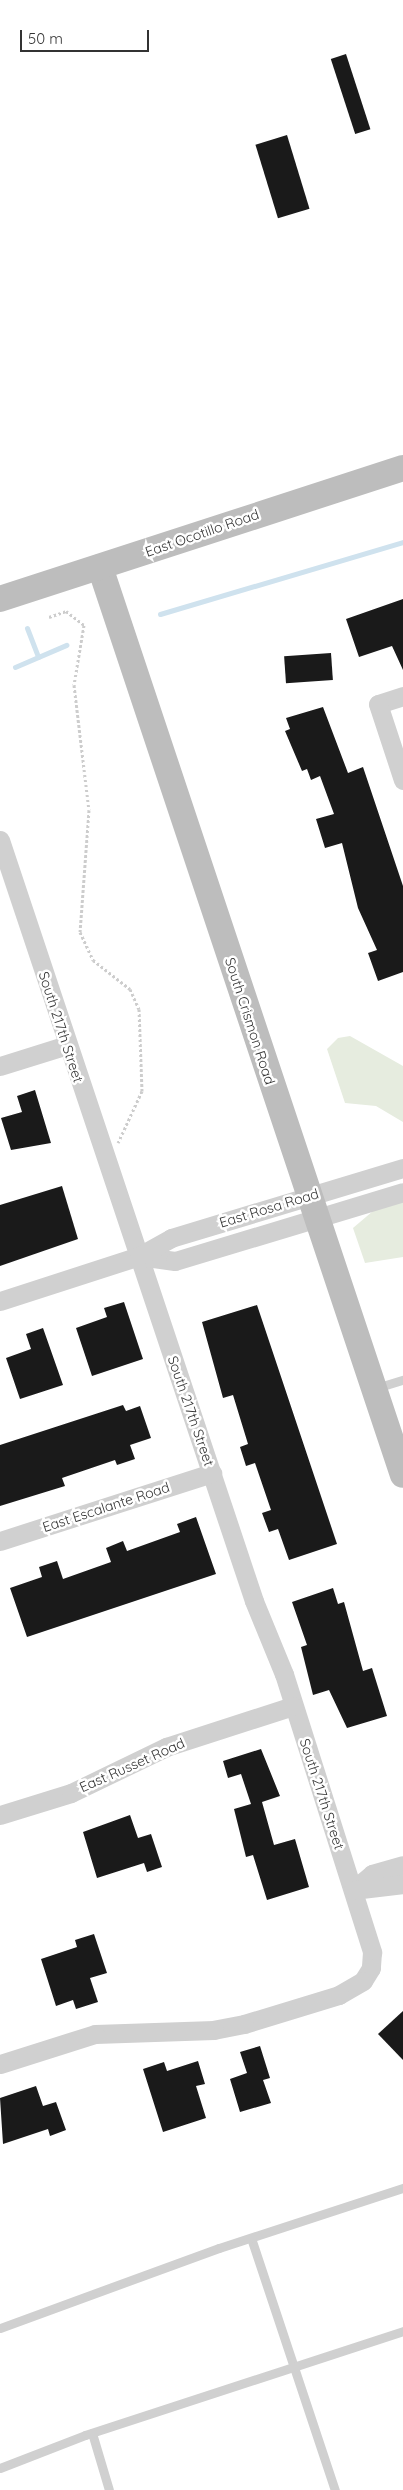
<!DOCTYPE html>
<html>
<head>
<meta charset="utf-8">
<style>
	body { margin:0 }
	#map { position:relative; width:403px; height:2490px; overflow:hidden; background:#fff; font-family:Quicksand,sans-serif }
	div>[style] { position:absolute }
	.green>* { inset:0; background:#e6ecdf }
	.stream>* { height:5px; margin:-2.5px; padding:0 2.5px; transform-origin:2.5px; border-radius:2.5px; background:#cfe2ee }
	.building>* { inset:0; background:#1a1a1a; transform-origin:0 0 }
	.path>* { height:3px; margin-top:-1.5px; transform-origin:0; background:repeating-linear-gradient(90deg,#cdcdcd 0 2.5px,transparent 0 5px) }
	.lane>* { height:9px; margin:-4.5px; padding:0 4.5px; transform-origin:4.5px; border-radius:4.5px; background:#d0d0d0 }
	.street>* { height:19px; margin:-9.5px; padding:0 9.5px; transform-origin:9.5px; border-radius:9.5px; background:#d0d0d0 }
	.secondary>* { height:26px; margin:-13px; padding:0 13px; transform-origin:13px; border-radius:13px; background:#bdbdbd }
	span { translate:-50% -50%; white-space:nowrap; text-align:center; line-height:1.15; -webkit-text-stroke:5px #fff; paint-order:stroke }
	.street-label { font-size:14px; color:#333 }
	.scale { position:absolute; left:20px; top:30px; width:129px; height:22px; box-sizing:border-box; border:2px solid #333; border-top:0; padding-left:6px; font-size:15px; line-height:18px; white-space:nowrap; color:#333; -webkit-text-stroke:4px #fff; paint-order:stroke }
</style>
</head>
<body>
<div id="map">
	<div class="green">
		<i style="clip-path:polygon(350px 1036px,403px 1066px,403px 1122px,376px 1106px,345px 1103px,327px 1049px,338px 1038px)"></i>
		<i style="clip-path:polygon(403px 1201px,403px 1257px,365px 1263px,353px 1228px,373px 1211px)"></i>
	</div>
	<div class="stream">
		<i style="left:160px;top:614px;width:253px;rotate:-16.5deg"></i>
		<i style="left:27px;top:628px;width:31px;rotate:69deg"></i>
		<i style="left:15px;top:667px;width:56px;rotate:-23.3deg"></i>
	</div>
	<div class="building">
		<i style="left:346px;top:54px;width:79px;height:16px;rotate:72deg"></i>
		<i style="left:287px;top:135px;width:77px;height:33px;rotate:73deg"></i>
		<i style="clip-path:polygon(403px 599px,403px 670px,392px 646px,359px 657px,346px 619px)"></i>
		<i style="left:331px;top:653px;width:27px;height:47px;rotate:86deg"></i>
		<i style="clip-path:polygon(323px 707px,348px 773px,363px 767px,403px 886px,403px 972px,378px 981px,368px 953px,377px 950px,358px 908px,342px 843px,325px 848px,316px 819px,334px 814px,320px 776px,311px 780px,307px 769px,302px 771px,285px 731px,290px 729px,286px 718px)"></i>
		<i style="clip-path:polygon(35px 1090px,51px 1143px,11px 1150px,1px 1118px,22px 1112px,17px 1096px)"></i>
		<i style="clip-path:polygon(62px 1186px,78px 1239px,0 1266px,0 1205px)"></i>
		<i style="clip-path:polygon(124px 1302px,143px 1359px,92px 1376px,76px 1328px,107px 1317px,104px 1308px)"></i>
		<i style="clip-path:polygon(257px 1305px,337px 1544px,289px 1560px,278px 1529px,269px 1532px,262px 1513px,271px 1510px,255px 1463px,246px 1466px,240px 1447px,248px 1444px,233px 1395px,223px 1398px,202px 1322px)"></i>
		<i style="clip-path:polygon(43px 1328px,63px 1385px,20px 1399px,6px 1358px,31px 1349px,26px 1334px)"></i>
		<i style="clip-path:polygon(123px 1405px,126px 1411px,140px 1406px,151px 1438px,130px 1445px,135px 1459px,117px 1465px,115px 1460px,62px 1478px,65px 1486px,0 1506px,0 1445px)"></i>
		<i style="clip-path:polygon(196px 1517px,216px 1574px,27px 1637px,10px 1588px,42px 1577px,39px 1567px,57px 1561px,63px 1579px,111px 1562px,106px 1548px,123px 1541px,127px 1551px,180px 1532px,177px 1524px)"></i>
		<i style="clip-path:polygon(333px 1588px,338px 1604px,344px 1602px,363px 1671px,372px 1668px,387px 1716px,347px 1728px,329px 1690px,313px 1695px,301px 1647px,307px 1645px,292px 1602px)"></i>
		<i style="clip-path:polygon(261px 1749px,280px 1796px,262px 1802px,274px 1845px,295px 1839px,309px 1887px,267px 1900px,253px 1855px,246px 1857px,234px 1809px,251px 1804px,241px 1774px,228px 1778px,223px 1761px)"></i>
		<i style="clip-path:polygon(130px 1815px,138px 1838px,151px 1834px,162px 1867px,147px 1872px,144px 1863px,97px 1878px,83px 1832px)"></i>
		<i style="clip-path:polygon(94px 1934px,107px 1973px,90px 1978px,98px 2002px,76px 2009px,73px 2000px,56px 2006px,41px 1959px,77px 1947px,75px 1940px)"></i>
		<i style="clip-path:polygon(403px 2011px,403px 2060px,378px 2034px)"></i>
		<i style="clip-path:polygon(260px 2046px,270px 2078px,263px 2080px,271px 2103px,240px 2112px,230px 2079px,247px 2073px,240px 2052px)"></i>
		<i style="clip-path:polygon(198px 2061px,205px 2084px,196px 2086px,206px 2118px,163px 2132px,143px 2069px,164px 2062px,167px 2071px)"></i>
		<i style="clip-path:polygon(36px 2086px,43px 2106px,56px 2102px,66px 2130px,50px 2136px,48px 2129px,3px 2144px,0 2098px)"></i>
	</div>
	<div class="path">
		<i style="left:49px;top:617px;width:18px;rotate:-19deg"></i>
		<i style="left:66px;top:611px;width:23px;rotate:38deg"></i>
		<i style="left:84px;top:625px;width:61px;rotate:99.5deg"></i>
		<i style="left:74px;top:685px;width:126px;rotate:83.2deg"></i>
		<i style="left:89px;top:810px;width:122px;rotate:94.2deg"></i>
		<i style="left:80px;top:932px;width:31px;rotate:65deg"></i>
		<i style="left:93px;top:960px;width:47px;rotate:38.1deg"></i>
		<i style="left:130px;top:989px;width:22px;rotate:66deg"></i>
		<i style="left:139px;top:1009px;width:82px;rotate:87.9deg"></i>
		<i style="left:142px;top:1091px;width:57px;rotate:114.8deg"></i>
	</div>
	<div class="lane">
		<i style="left:376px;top:1388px;width:28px;rotate:-17deg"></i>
		<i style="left:251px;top:2238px;width:266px;rotate:71.6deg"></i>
		<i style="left:0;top:2328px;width:233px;rotate:-20.1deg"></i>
		<i style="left:219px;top:2248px;width:194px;rotate:-18.1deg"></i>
		<i style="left:92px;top:2433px;width:59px;rotate:73.4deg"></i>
		<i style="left:0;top:2468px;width:91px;rotate:-21.2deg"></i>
		<i style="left:85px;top:2435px;width:335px;rotate:-18.1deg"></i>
	</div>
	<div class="street">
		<i style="left:403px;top:696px;width:26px;rotate:162deg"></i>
		<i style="left:378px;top:704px;width:80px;rotate:71.8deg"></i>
		<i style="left:0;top:840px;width:802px;rotate:71.54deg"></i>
		<i style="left:254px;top:1601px;width:79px;rotate:67.7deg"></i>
		<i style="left:284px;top:1674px;width:292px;rotate:72.4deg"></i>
		<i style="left:372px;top:1952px;width:16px;rotate:94deg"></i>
		<i style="left:371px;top:1968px;width:15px;rotate:122deg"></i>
		<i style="left:363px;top:1981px;width:28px;rotate:150deg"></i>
		<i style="left:339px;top:1995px;width:99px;rotate:163deg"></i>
		<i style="left:244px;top:2024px;width:31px;rotate:169deg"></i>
		<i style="left:214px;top:2030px;width:119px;rotate:178.1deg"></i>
		<i style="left:95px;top:2034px;width:100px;rotate:162.5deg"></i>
		<i style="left:0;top:1066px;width:70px;rotate:-17.4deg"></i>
		<i style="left:139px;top:1256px;width:36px;rotate:8deg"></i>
		<i style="left:175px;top:1261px;width:238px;rotate:-16.8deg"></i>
		<i style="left:0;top:1301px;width:146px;rotate:-17.9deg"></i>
		<i style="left:139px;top:1256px;width:37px;rotate:-29deg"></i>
		<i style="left:171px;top:1238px;width:242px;rotate:-16.8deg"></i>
		<i style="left:0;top:1541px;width:223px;rotate:-17.8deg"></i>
		<i style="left:0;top:1815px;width:74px;rotate:-17.2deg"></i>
		<i style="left:71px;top:1793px;width:106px;rotate:-25.8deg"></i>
		<i style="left:166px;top:1747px;width:133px;rotate:-17.9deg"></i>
		<i style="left:353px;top:1890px;width:25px;rotate:-40deg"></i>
		<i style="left:372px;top:1874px;width:32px;rotate:-16deg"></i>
		<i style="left:353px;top:1890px;width:50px;rotate:-6.8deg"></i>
	</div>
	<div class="secondary">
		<i style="left:100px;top:567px;width:957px;rotate:71.55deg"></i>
		<i style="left:0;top:599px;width:424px;rotate:-18deg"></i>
	</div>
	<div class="street-label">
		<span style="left:202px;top:533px;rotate:-19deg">East Ocotillo Road</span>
		<span style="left:250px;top:1021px;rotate:72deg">South Crismon Road</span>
		<span style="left:61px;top:1027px;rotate:72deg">South 217th Street</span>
		<span style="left:269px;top:1208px;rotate:-17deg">East Rosa Road</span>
		<span style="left:191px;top:1411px;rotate:71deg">South 217th Street</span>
		<span style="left:106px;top:1507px;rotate:-18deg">East Escalante Road</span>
		<span style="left:132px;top:1765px;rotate:-24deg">East Russet Road</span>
		<span style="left:322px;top:1794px;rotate:72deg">South 217th Street</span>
	</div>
	<div class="scale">50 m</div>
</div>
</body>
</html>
